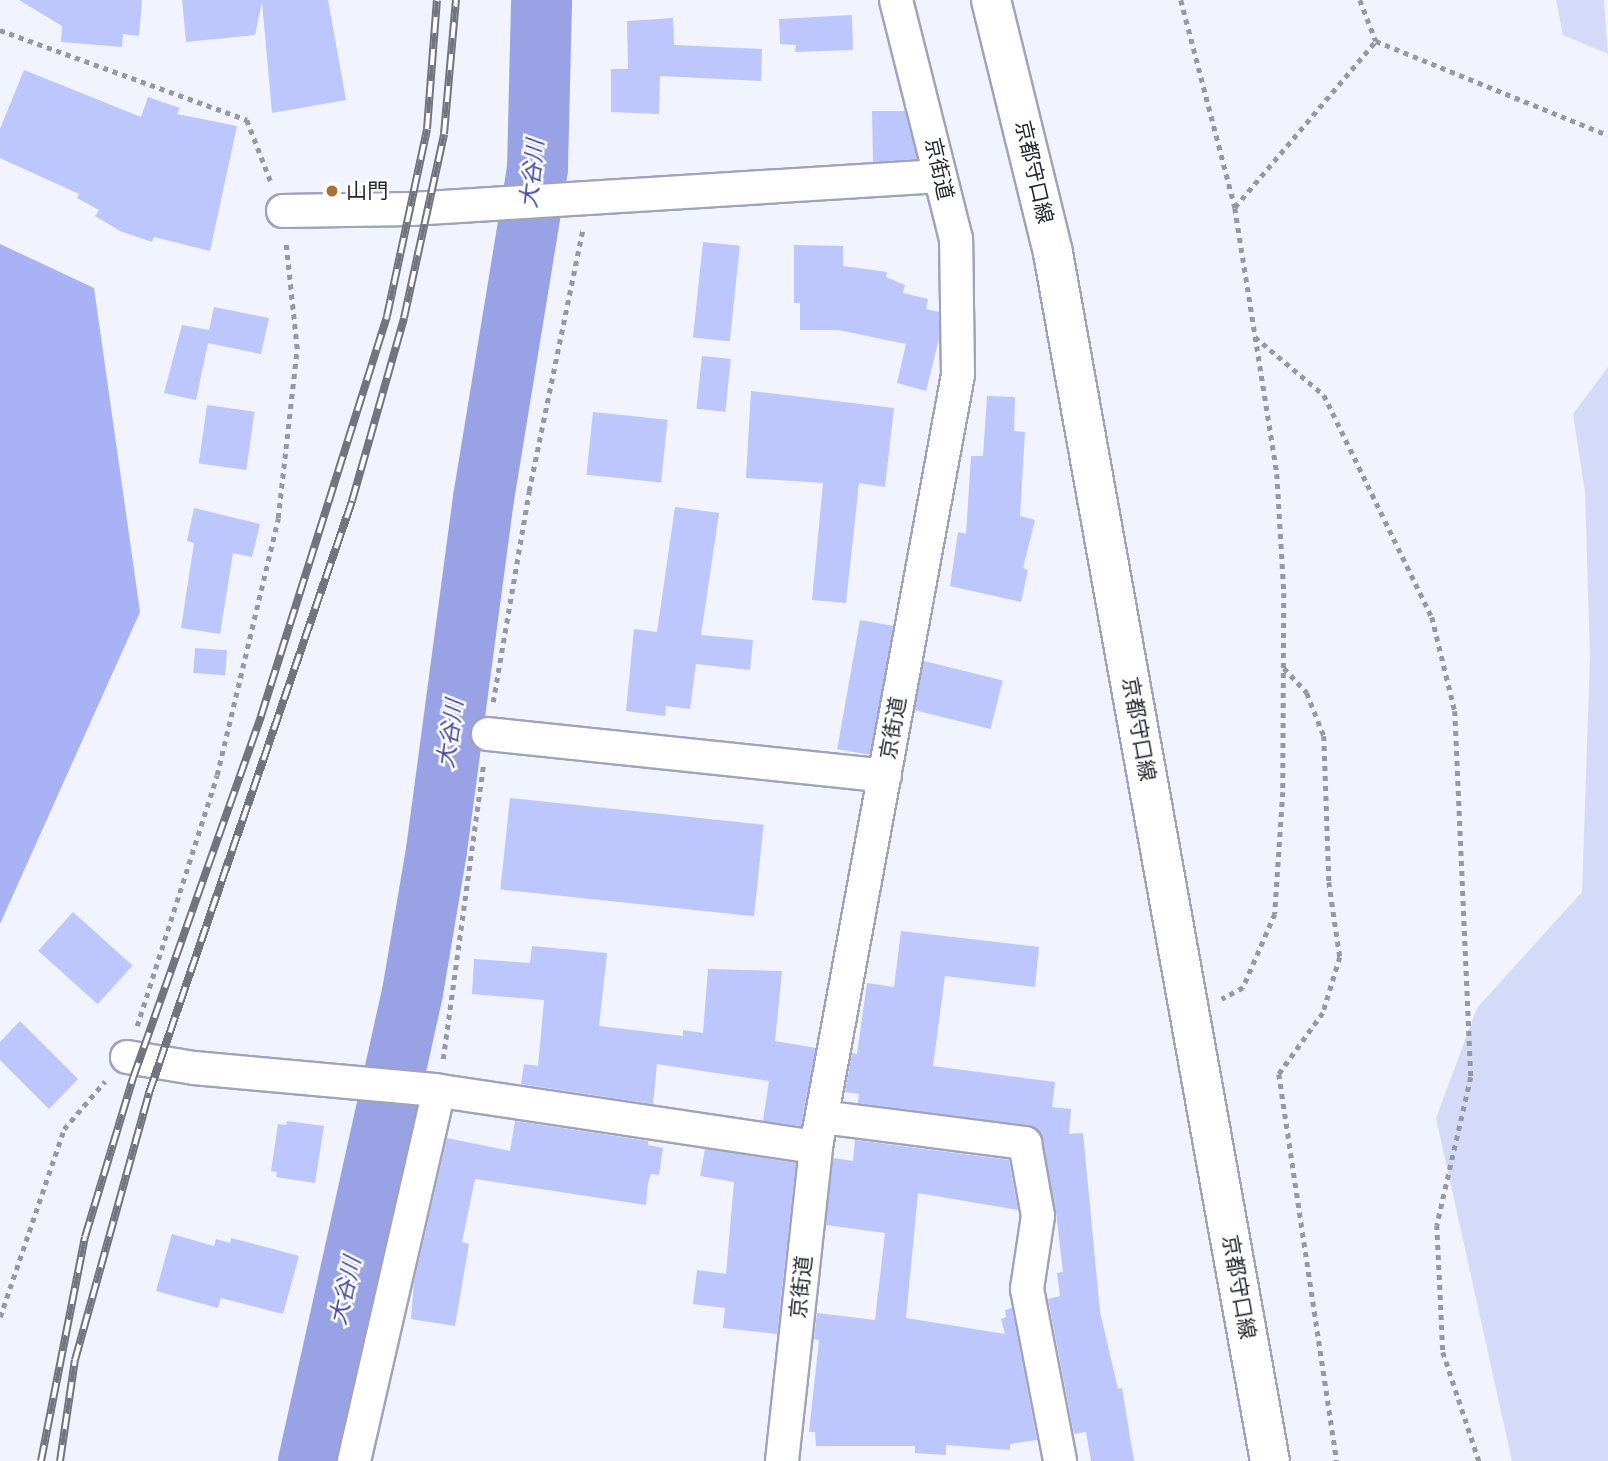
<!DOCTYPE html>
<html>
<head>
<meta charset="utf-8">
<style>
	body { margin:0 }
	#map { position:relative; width:1608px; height:1461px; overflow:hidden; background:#f1f3fe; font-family:"Work Sans","Noto Sans JP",sans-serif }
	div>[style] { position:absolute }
	.green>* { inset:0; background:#d5daf8 }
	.forest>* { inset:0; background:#a8b2f5 }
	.river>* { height:61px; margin:-30.5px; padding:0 30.5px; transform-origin:30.5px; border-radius:30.5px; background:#99a2e4 }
	.building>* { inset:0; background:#bdc6fd; transform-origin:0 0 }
	.path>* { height:4.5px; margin-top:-2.25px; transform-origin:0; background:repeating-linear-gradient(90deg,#9698a3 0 5px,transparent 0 10px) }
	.roads { filter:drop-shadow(2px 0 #9fa3bc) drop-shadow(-2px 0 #9fa3bc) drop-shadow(0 2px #9fa3bc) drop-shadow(0 -2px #9fa3bc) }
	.minor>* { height:32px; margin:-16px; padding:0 16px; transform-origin:16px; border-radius:16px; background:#fff }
	.primary>* { height:38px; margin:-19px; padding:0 19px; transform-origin:19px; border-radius:19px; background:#fff }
	.rail>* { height:8px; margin-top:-4px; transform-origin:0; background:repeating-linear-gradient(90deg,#fff 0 16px,#72747e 0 32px); box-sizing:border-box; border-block:2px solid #72747e }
	.dots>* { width:19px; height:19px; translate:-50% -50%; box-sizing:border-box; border:4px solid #fff; border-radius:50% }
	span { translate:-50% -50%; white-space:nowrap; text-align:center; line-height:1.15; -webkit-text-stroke:5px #fff; paint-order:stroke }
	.street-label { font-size:21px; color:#252730 }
	.poi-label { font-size:21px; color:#252730 }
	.left { translate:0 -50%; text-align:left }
	.water-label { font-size:23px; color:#474c9b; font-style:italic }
</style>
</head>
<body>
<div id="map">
	<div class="green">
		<i style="clip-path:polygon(1556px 0,1604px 0,1608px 54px,1563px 35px)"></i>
		<i style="clip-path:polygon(1608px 367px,1608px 1461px,1512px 1461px,1436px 1118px,1477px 1008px,1582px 892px,1590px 657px,1585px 492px,1573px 414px)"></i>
	</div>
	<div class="forest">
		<i style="clip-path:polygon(0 244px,94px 288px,140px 612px,0 924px)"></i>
	</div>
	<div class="river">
		<i style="left:308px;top:1461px;width:480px;rotate:-77.5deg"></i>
		<i style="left:412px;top:992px;width:144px;rotate:-80.4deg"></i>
		<i style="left:436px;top:850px;width:355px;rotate:-82.4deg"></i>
		<i style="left:483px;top:498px;width:335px;rotate:-80.7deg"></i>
		<i style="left:537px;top:167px;width:167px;rotate:-88.6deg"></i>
	</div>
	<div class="building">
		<i style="clip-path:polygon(19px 0,142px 0,139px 36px,123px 34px,122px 47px,61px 42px,62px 26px)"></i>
		<i style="clip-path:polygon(182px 0,328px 0,346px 100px,272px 113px,262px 2px,255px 35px,186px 42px)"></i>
		<i style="clip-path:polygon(852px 15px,853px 50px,795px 52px,796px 45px,780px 44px,779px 19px)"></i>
		<i style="clip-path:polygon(673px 18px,674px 45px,762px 49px,761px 81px,660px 76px,659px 114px,611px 112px,611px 69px,628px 69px,627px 21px)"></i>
		<i style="clip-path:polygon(24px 70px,141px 117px,148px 97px,180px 108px,177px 114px,237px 126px,210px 251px,154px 237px,152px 242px,120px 231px,95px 216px,99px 210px,77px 198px,79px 194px,0 158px,0 129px)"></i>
		<i style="clip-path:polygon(872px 111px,905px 111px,917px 159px,873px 162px)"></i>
		<i style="left:703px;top:242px;width:37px;height:96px;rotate:6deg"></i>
		<i style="clip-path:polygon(794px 245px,843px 246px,843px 266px,887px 272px,886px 277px,905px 285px,903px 293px,928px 299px,926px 309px,939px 312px,939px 339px,926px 391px,897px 383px,906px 344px,838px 330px,800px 330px,800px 303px,794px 303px)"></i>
		<i style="clip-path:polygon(214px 307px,269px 318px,261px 354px,208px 343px,196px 400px,164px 393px,182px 325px,209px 330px)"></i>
		<i style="left:702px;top:356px;width:29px;height:53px;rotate:6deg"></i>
		<i style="clip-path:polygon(751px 391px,894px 408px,885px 487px,859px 483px,846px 603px,812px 600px,823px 483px,746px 478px)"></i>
		<i style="clip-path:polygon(987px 396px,1015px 397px,1014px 431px,1025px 432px,1020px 516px,1035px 520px,1023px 568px,1028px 570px,1021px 602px,950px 586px,958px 532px,966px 534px,971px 456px,983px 456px)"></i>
		<i style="left:207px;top:405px;width:48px;height:59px;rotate:8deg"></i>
		<i style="left:593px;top:412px;width:75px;height:63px;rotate:6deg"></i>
		<i style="clip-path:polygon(675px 507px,719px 513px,701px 635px,753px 640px,750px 670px,696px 664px,690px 709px,666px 706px,665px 716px,626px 711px,634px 629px,657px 632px)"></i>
		<i style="clip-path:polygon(194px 508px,260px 524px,252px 557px,233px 553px,220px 634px,181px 628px,194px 543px,187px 541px)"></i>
		<i style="left:860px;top:620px;width:34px;height:131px;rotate:10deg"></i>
		<i style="left:195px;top:648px;width:32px;height:25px;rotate:4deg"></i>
		<i style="left:924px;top:661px;width:81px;height:50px;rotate:14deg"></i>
		<i style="left:510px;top:798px;width:255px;height:92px;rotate:6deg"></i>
		<i style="left:73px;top:912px;width:80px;height:52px;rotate:42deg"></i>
		<i style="clip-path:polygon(901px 931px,1039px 947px,1035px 987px,945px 976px,933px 1066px,1055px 1082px,1052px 1107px,1071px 1109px,1069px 1134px,1083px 1133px,1100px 1312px,1118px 1389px,1122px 1388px,1134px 1461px,1091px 1461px,1086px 1432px,1074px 1434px,1048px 1299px,1060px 1296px,1057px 1273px,1063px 1272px,1056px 1213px,1038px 1130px,1027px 1125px,858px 1103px,859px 1094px,845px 1092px,852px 1053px,857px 1054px,867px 983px,894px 987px)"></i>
		<i style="clip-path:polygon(532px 946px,607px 953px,599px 1026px,683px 1036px,683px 1030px,703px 1033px,708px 969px,782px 971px,775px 1041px,816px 1048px,801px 1126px,763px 1121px,769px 1081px,657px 1064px,653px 1104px,521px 1084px,524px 1064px,538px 1066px,544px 1000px,472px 994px,474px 959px,530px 963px)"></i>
		<i style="clip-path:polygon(20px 1021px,78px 1079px,49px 1109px,0 1060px,0 1042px)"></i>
		<i style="clip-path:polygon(287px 1121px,324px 1126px,315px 1183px,276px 1177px,277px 1172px,271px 1171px,278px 1124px,286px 1125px)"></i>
		<i style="clip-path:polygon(515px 1121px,648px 1141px,648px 1145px,663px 1148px,659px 1175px,651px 1174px,648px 1183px,646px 1205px,475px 1179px,462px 1242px,469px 1244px,455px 1326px,411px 1319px,414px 1282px,447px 1138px,510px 1151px)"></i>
		<i style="clip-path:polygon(855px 1140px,1009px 1160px,1018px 1210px,918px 1193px,906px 1318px,1005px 1334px,1001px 1319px,1006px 1317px,1005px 1310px,1012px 1308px,1037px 1440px,1010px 1444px,1010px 1450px,946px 1445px,946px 1455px,915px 1453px,915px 1446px,816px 1446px,815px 1432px,809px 1432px,819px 1340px,814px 1339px,817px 1313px,875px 1320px,885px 1233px,826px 1225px,833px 1158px,853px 1161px)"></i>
		<i style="clip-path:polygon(705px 1149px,796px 1163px,777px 1334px,723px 1328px,725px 1308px,693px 1304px,697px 1270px,726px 1274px,734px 1182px,700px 1176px)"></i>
		<i style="clip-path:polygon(172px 1234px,214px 1246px,216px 1239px,230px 1243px,231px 1238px,299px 1256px,283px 1314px,221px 1298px,218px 1308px,156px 1291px)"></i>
	</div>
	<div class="path">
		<i style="left:1181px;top:0;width:215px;rotate:75.4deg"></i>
		<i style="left:1235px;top:208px;width:269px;rotate:81deg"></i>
		<i style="left:1277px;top:474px;width:119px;rotate:86.6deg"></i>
		<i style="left:1284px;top:593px;width:199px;rotate:90.3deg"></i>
		<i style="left:1283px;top:792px;width:122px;rotate:93.8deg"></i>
		<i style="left:1275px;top:914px;width:81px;rotate:113.4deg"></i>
		<i style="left:1243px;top:988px;width:24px;rotate:152deg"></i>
		<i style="left:1360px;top:0;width:44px;rotate:68.7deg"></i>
		<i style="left:0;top:30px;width:263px;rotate:20deg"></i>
		<i style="left:247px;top:120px;width:66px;rotate:68.8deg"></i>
		<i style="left:1235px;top:207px;width:218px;rotate:-49.7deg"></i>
		<i style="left:1376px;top:41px;width:250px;rotate:22.1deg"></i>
		<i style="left:1255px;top:337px;width:90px;rotate:40deg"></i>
		<i style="left:1324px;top:395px;width:247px;rotate:64.1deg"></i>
		<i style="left:1432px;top:617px;width:97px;rotate:76.3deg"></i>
		<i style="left:1455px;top:711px;width:366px;rotate:87.5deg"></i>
		<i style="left:1471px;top:1077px;width:152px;rotate:102.9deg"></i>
		<i style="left:1437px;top:1225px;width:127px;rotate:87.3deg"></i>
		<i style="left:1443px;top:1352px;width:115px;rotate:71.7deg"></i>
		<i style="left:1284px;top:668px;width:34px;rotate:47deg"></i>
		<i style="left:1307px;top:693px;width:46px;rotate:68.4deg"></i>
		<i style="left:1324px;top:736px;width:146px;rotate:88deg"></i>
		<i style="left:1329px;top:882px;width:76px;rotate:81.7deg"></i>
		<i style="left:1340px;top:957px;width:59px;rotate:106.9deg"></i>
		<i style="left:1323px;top:1013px;width:75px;rotate:125.8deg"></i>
		<i style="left:1279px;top:1074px;width:391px;rotate:81.5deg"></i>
		<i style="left:493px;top:702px;width:214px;rotate:-80.3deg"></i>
		<i style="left:529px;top:491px;width:268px;rotate:-78.4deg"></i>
		<i style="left:137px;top:1026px;width:263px;rotate:-72.3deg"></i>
		<i style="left:217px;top:775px;width:264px;rotate:-76.6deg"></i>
		<i style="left:278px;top:518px;width:170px;rotate:-83.6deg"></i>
		<i style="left:297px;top:349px;width:106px;rotate:-96deg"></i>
		<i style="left:443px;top:1059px;width:296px;rotate:-82.2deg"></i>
		<i style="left:0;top:1317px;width:199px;rotate:-71.2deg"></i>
		<i style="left:64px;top:1129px;width:63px;rotate:-49.5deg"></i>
	</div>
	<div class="roads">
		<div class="minor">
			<i style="left:283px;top:211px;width:128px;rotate:-0.9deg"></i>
			<i style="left:411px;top:209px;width:530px;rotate:-3.57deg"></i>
			<i style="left:488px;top:734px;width:399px;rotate:6deg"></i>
			<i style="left:127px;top:1057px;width:68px;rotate:9.3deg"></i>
			<i style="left:194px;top:1068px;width:241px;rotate:5.2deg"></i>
			<i style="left:434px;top:1090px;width:386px;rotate:8.5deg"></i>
			<i style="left:822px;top:1117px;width:205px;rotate:7.3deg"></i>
			<i style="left:1025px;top:1143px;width:74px;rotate:79.9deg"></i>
			<i style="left:1038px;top:1216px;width:74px;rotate:98.6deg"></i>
			<i style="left:1027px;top:1289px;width:175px;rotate:79.1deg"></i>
			<i style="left:354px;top:1461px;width:380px;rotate:-77.1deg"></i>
			<i style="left:782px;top:1461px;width:316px;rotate:-83.8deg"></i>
			<i style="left:816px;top:1147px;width:785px;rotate:-79.58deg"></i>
			<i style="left:958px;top:375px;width:136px;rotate:-90.8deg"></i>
			<i style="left:956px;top:239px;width:246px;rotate:-104.1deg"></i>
		</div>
		<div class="primary">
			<i style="left:991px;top:0;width:260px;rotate:76.2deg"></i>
			<i style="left:1053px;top:253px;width:1227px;rotate:79.82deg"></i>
		</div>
	</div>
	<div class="rail">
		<i style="left:41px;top:1461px;width:228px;rotate:-78.9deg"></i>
		<i style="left:85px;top:1237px;width:166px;rotate:-73.2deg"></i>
		<i style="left:133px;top:1078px;width:384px;rotate:-70.5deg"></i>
		<i style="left:261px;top:716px;width:419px;rotate:-72.5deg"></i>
		<i style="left:387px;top:316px;width:191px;rotate:-77.9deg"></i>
		<i style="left:427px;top:129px;width:129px;rotate:-85.6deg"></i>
		<i style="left:60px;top:1461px;width:102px;rotate:-81.6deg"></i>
		<i style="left:75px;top:1360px;width:277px;rotate:-74.5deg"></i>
		<i style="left:149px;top:1093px;width:626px;rotate:-71.07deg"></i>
		<i style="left:352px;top:501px;width:190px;rotate:-74.1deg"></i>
		<i style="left:404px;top:318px;width:188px;rotate:-77.7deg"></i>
		<i style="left:444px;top:134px;width:135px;rotate:-84.9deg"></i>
	</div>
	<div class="dots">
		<i style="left:332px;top:191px;background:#af6e37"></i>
	</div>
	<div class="street-label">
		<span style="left:939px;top:169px;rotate:77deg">京街道</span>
		<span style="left:1034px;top:172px;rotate:77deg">京都守口線</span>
		<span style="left:893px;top:728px;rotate:-80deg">京街道</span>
		<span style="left:1139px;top:729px;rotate:80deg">京都守口線</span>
		<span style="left:801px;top:1287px;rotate:-84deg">京街道</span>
		<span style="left:1239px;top:1287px;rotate:80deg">京都守口線</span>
	</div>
	<div class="poi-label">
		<span class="left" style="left:346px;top:191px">山門</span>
	</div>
	<div class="water-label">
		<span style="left:533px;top:174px;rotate:-84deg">大谷川</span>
		<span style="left:451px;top:734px;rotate:-82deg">大谷川</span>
		<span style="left:346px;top:1291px;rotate:-77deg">大谷川</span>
	</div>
</div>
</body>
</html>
